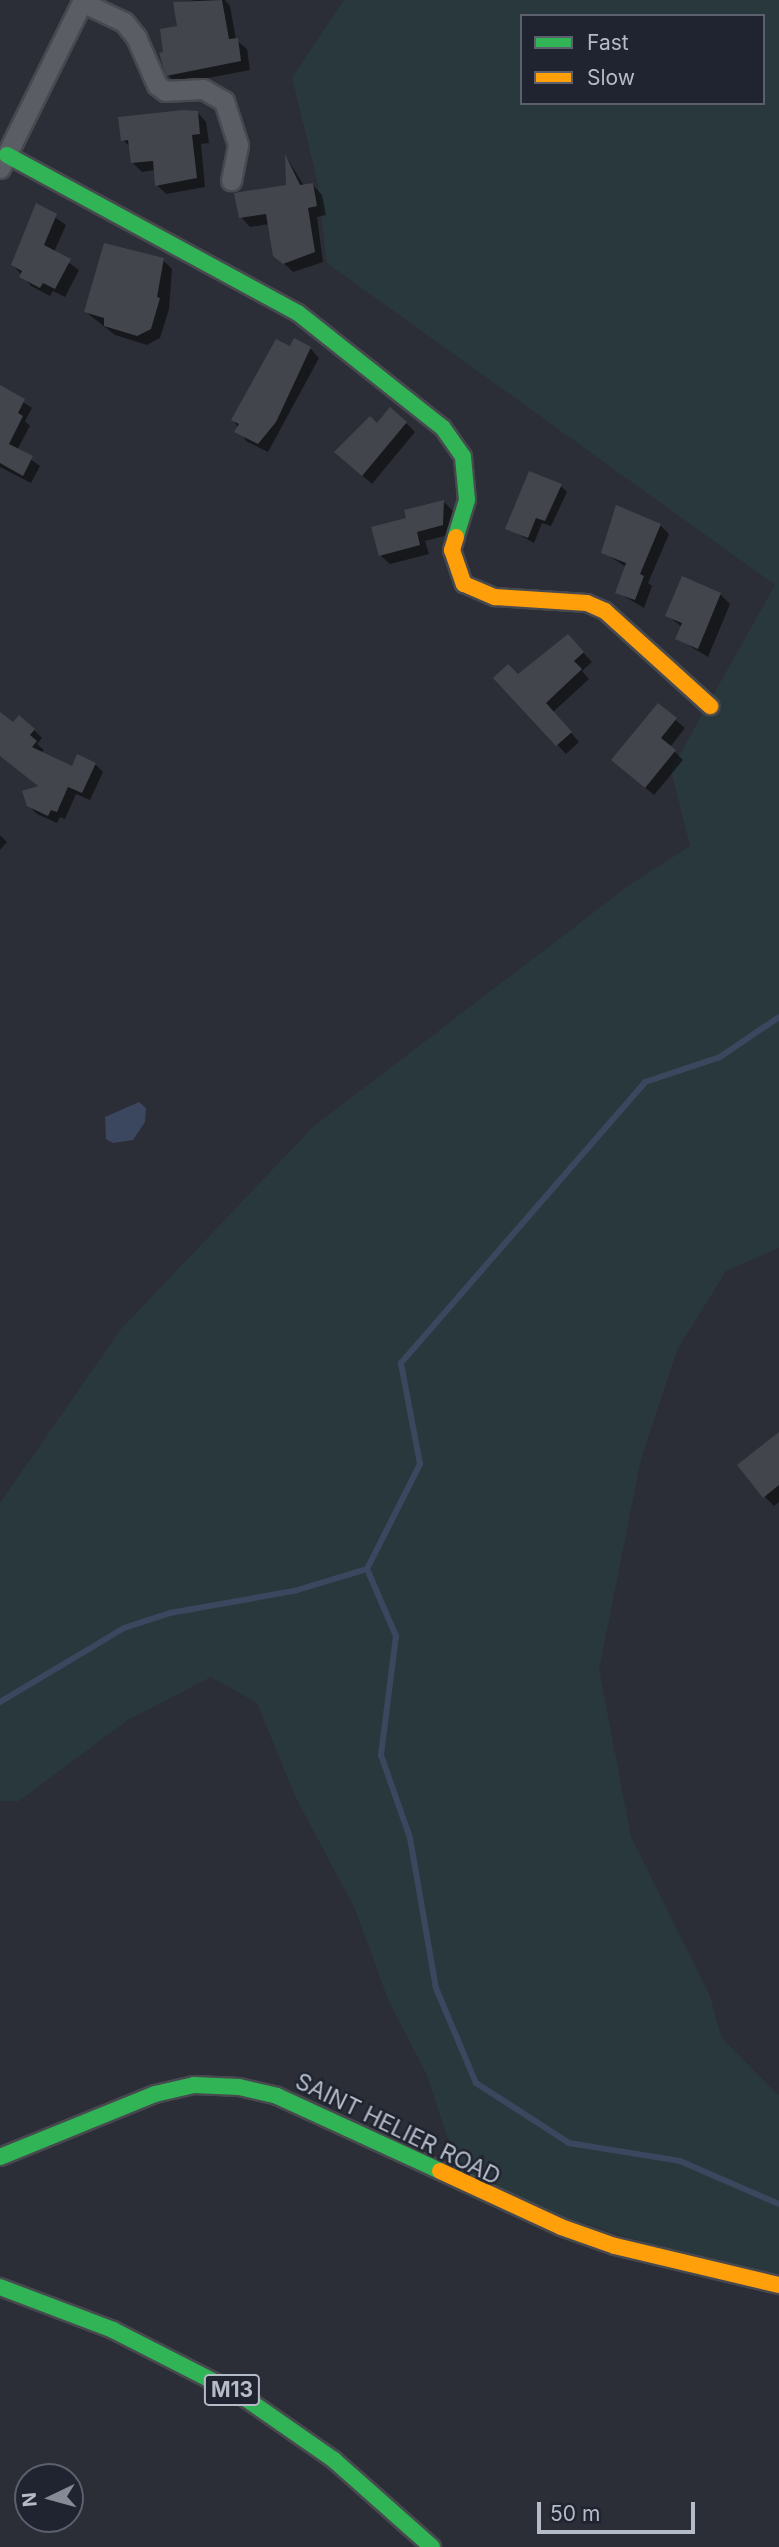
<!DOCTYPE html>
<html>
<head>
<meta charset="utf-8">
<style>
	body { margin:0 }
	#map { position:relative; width:779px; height:2547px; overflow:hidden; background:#2b2e36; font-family:Inter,sans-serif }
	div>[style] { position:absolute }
	.green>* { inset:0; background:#29383c }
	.water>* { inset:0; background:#3b475e }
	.shadow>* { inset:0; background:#0007 }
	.stream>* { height:6px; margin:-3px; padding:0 3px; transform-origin:3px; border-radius:3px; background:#3b475e }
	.building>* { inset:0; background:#42454b }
	.roads { filter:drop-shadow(2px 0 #47494f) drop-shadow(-2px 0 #47494f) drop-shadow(0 2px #47494f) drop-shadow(0 -2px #47494f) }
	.street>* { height:19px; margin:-9.5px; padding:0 9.5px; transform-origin:9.5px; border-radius:9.5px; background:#5a5d64 }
	.fast>* { height:16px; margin:-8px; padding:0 8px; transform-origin:8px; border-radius:8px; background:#30b455 }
	.slow>* { height:16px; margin:-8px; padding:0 8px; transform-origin:8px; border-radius:8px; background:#ff9f0a }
	span { translate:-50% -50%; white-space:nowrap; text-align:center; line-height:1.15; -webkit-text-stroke:5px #1f2430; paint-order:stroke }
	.shield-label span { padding:2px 5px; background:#1f2430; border:2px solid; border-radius:5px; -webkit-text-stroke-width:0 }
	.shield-label { font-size:21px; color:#b5bbc7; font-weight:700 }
	.street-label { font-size:23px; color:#b5bbc7 }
	.legend { position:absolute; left:520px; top:14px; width:245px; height:91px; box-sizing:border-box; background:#1f2430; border:2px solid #5b606c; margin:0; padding:9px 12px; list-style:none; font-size:21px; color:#b5bbc7 }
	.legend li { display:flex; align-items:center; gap:14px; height:35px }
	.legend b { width:35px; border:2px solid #5b606c }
	.north { position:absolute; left:14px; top:2463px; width:70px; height:70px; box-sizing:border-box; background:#1f2430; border:2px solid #5b606c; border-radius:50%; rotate:265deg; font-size:19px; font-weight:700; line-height:28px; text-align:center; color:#b5bbc7 }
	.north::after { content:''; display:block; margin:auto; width:24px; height:32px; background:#858a94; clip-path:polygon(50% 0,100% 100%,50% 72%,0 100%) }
	.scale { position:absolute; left:537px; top:2502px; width:158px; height:32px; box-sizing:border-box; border:4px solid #b5bbc7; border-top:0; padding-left:9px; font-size:21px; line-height:24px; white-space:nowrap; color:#b5bbc7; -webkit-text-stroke:5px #1f2430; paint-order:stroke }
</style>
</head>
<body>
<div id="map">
	<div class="green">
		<i style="clip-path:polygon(evenodd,344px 0,779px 0,779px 1248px,726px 1271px,677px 1350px,641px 1459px,599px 1669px,631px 1837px,710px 1996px,721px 2037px,779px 2096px,779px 2285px,463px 2185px,427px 2075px,389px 2002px,355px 1909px,295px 1796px,257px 1703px,211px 1677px,128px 1720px,19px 1801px,0 1801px,0 1503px,121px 1329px,314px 1126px,631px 884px,690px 846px,671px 770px,775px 585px,327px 263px,317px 180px,292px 78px,344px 0,522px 16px,763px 16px,763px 103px,522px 103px,522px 16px)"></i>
	</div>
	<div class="water">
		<i style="clip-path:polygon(139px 1102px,146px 1108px,145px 1122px,133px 1140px,113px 1143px,106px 1139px,105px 1117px)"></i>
	</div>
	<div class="shadow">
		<i style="clip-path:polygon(196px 0,225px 0,230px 6px,236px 40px,247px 49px,250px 70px,177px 84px,168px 75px,165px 53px,179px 28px,175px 3px)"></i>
		<i style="clip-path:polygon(197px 112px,206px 122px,209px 143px,201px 144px,205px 187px,166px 194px,157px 185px,155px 170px,142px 172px,132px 162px,131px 148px,123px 140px)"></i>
		<i style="clip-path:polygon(287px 158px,304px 186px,313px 185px,322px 195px,326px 215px,317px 217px,323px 262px,293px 272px,275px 255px,269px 224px,250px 227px,241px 217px,287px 186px)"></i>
		<i style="clip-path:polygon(37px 205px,66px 225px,54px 252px,79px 270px,65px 297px,53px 291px,50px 296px,31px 286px,13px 265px)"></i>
		<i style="clip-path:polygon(163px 260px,172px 269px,169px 309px,160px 338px,147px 345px,115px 335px,86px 312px)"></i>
		<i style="clip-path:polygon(310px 348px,319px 358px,268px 452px,246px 441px,233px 419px,291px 349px)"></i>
		<i style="clip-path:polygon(0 387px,32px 408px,25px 421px,30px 426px,17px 450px,40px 466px,31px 483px,0 467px)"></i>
		<i style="clip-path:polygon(406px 423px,415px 432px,372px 484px,346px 461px,377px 425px)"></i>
		<i style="clip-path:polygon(561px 486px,567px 492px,551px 526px,542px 523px,534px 543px,507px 528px)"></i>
		<i style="clip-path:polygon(444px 502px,453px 511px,452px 534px,425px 541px,429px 554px,390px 564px,380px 555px,408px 519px)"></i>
		<i style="clip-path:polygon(660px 525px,669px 534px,648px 583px,652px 586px,644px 608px,617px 592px,626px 567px,603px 552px)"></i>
		<i style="clip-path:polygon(683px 579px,720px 594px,730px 604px,708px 657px,677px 638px,682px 627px,667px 615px)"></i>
		<i style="clip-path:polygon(576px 645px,592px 662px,582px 671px,589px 679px,553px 712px,579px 742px,566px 754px,495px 678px,518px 676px)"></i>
		<i style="clip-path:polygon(658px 705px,685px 728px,670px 747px,683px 760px,654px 795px,622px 769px)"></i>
		<i style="clip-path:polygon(0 722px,34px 730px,42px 738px,37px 744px,44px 750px,41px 753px,73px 768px,95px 764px,103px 772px,90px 800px,76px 794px,65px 819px,60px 817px,57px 823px,37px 814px,28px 805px,40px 787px,0 755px)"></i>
		<i style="clip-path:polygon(0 835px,7px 842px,0 850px)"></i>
		<i style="clip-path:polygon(779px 1434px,779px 1502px,774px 1506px,765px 1497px)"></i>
	</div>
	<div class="stream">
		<i style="left:367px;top:1569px;width:73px;rotate:66.6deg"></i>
		<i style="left:396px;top:1636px;width:120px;rotate:97.2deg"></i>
		<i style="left:381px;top:1755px;width:88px;rotate:70.7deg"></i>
		<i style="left:410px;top:1838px;width:152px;rotate:80.2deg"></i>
		<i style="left:436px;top:1988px;width:103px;rotate:67.2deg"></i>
		<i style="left:476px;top:2083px;width:111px;rotate:32.8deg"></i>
		<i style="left:569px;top:2143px;width:112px;rotate:9.2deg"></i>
		<i style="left:680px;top:2161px;width:108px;rotate:23.5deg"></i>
		<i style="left:0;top:1702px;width:144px;rotate:-30.8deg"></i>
		<i style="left:124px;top:1628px;width:48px;rotate:-18.1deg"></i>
		<i style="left:170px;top:1613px;width:126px;rotate:-10.1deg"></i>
		<i style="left:294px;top:1591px;width:76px;rotate:-16.8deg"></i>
		<i style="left:367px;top:1569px;width:118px;rotate:-63.2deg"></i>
		<i style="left:420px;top:1464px;width:103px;rotate:-100.7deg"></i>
		<i style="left:401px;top:1363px;width:372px;rotate:-49deg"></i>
		<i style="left:645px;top:1082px;width:79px;rotate:-18.4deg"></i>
		<i style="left:720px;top:1057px;width:71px;rotate:-34.1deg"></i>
	</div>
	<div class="building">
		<i style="clip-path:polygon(222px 0,229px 39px,238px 38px,241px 61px,166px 76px,159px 53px,163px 52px,160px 29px,177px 26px,173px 2px)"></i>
		<i style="clip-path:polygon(183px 110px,198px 111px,200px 134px,192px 135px,197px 178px,155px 186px,153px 161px,131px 163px,128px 140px,121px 141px,118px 117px)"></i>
		<i style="clip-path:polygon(285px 154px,300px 185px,313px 183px,317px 206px,308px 208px,315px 252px,283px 264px,273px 256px,266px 214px,239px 218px,234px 193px,286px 185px)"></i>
		<i style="clip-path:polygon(36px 203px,57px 214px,44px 245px,71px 259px,55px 289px,43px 283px,40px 288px,19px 277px,22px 271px,11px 265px)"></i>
		<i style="clip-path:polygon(104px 243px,164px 258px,157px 297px,160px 298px,151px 329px,137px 336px,104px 326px,104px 318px,84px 312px)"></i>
		<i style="clip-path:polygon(294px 338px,311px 347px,276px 422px,258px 444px,234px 432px,239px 424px,231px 420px,276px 339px,290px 346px)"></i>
		<i style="clip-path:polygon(0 385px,25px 399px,18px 413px,23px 416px,9px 444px,33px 456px,23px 476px,0 463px)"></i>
		<i style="clip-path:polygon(390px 407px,407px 422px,362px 476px,334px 452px,370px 416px,377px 423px)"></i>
		<i style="clip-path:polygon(529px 471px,562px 484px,545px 521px,536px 518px,528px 538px,505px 529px)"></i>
		<i style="clip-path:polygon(444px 500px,443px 525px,417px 532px,420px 545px,379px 556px,371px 527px,406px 518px,404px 510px)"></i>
		<i style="clip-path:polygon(616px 505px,661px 524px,640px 574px,644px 576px,635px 600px,615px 593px,626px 563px,601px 553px)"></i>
		<i style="clip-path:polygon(682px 576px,721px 593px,698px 649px,675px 639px,682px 623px,665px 616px)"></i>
		<i style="clip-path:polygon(568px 634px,584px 652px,574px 661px,582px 669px,546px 703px,572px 732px,556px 746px,493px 678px,508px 664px,518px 674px)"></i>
		<i style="clip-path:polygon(658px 703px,677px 718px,661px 738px,676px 750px,645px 788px,611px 760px)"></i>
		<i style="clip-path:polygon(0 712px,13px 722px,19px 715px,35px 729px,30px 735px,37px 741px,32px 747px,72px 766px,77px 754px,96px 763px,82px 793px,68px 787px,57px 812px,51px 810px,48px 816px,27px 806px,22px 791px,38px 786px,0 756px)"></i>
		<i style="clip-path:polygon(779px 1432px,779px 1485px,763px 1498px,737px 1465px)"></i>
	</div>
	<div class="roads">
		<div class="street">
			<i style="left:82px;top:2px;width:47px;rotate:25.5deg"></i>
			<i style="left:124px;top:22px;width:19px;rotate:51deg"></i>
			<i style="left:136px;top:37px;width:52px;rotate:66.4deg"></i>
			<i style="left:157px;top:85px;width:10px;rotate:37deg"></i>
			<i style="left:165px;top:91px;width:38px;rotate:-3deg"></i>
			<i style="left:203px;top:89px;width:24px;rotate:30deg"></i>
			<i style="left:224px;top:101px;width:46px;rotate:72.3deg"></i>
			<i style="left:238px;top:145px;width:36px;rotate:101deg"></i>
			<i style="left:0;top:168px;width:187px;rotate:-63.7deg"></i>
		</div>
		<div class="fast">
			<i style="left:7px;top:155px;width:331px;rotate:28.5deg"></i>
			<i style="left:298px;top:313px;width:185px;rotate:38.4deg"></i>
			<i style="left:443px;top:428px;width:35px;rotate:55deg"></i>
			<i style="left:463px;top:457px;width:43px;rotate:84.7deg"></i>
			<i style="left:467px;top:500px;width:39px;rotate:107deg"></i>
			<i style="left:0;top:2157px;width:167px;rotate:-22.1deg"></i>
			<i style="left:155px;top:2094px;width:40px;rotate:-13deg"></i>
			<i style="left:194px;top:2085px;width:45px;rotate:2.5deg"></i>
			<i style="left:239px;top:2087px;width:39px;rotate:13deg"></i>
			<i style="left:277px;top:2096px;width:179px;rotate:24.7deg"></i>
			<i style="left:0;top:2287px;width:121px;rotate:20.8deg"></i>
			<i style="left:113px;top:2330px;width:145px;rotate:27.1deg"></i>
			<i style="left:242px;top:2396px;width:112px;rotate:34.8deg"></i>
			<i style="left:334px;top:2460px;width:131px;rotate:41.6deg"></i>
		</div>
		<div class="slow">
			<i style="left:456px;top:537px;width:14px;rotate:107deg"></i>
			<i style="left:452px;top:550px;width:36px;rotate:71deg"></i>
			<i style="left:464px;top:584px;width:34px;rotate:23deg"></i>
			<i style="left:495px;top:597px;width:92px;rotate:3.7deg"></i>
			<i style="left:587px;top:603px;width:20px;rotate:24deg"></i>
			<i style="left:605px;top:611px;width:142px;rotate:42.1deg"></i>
			<i style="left:440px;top:2171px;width:133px;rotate:24.8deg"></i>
			<i style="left:561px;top:2227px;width:57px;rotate:19.4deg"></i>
			<i style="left:615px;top:2246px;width:169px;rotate:13.4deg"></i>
		</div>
	</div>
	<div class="shield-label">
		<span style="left:232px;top:2390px">M13</span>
	</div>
	<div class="street-label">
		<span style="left:398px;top:2129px;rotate:26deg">SAINT HELIER ROAD</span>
	</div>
	<ul class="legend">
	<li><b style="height:9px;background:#30b455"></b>Fast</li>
	<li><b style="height:9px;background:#ff9f0a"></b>Slow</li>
	</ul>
	<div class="north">N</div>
	<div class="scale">50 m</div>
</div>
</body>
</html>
